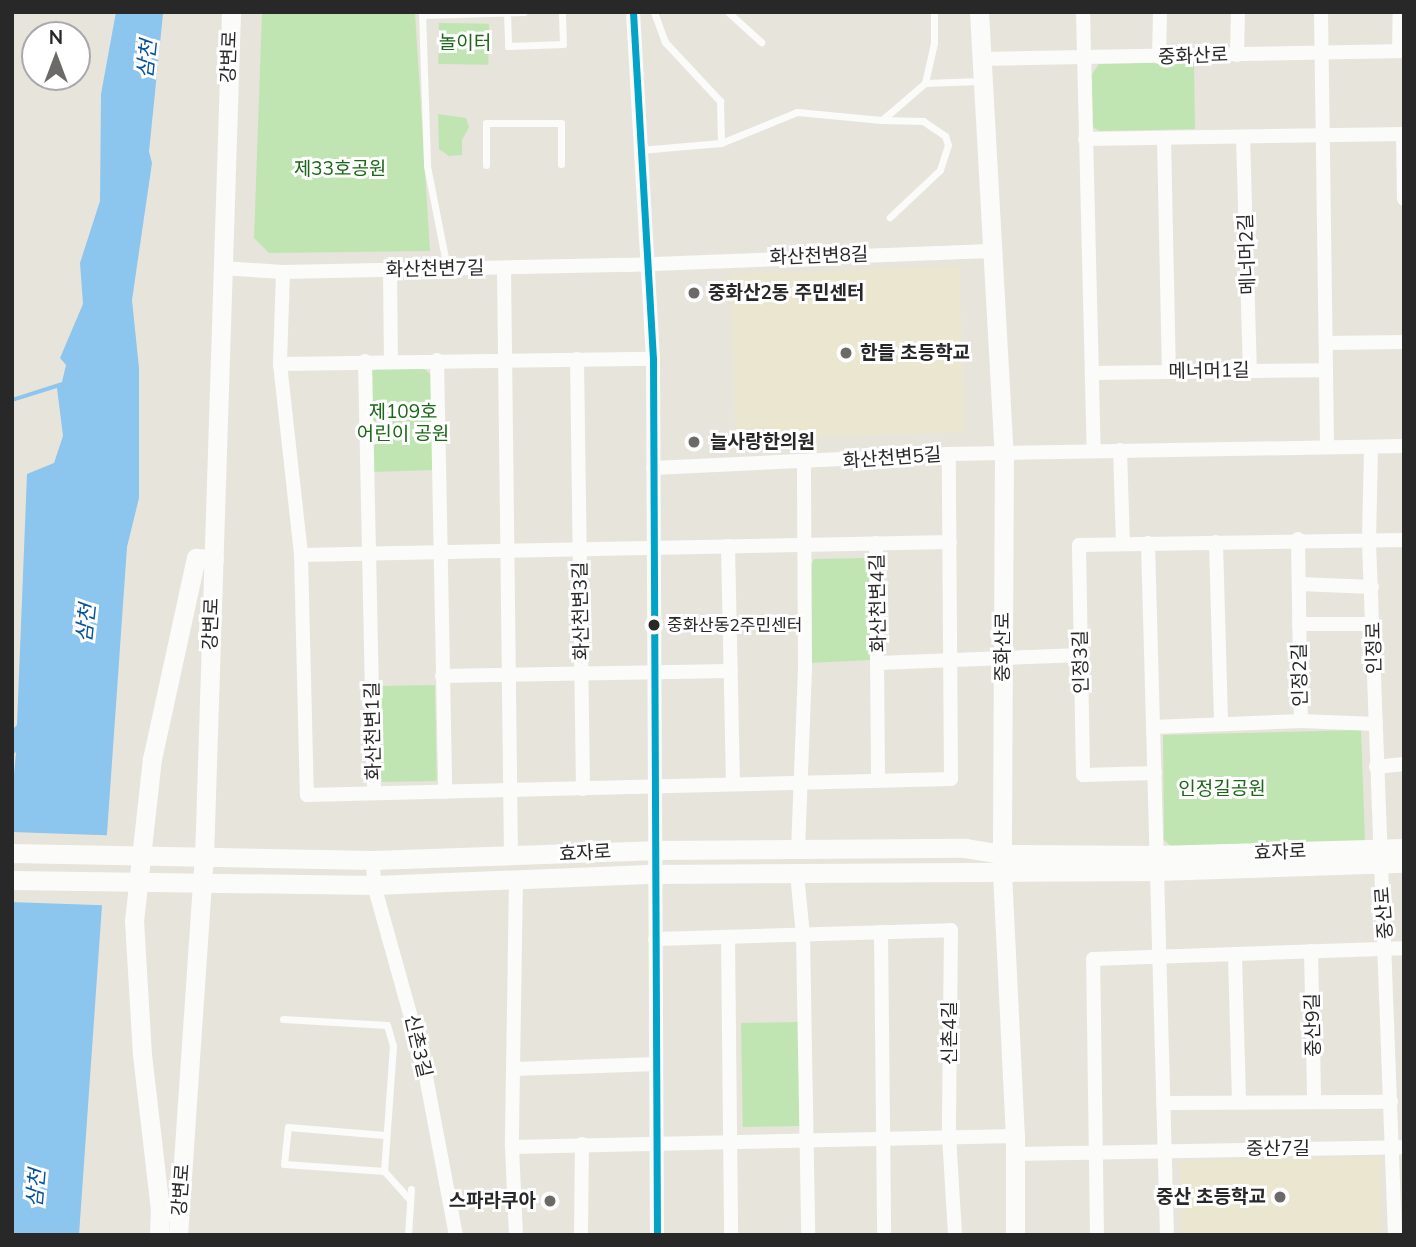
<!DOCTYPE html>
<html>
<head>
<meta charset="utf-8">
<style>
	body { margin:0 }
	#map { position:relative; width:1416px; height:1247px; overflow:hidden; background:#e7e4dc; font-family:Mulish,"Noto Sans KR",sans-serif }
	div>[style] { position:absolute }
	.education>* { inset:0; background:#ebe6d0; transform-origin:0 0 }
	.green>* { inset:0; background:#c0e5b3; transform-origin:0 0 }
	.water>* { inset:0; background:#8cc5ed }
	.pier>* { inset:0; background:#e7e4dc; transform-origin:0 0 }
	.river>* { height:24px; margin:-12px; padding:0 12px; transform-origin:12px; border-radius:12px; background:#8cc5ed }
	.lane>* { height:7px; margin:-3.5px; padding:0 3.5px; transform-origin:3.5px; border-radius:3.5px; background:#fbfbfa }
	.street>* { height:14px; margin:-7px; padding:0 7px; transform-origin:7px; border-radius:7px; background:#fbfbfa }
	.secondary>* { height:19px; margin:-9.5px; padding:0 9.5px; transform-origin:9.5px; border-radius:9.5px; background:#fbfbfa }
	.bus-1>* { height:7px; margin:-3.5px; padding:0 3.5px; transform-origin:3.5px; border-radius:3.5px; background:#02a3c6 }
	.dots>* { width:19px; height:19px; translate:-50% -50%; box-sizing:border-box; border:4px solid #fff; border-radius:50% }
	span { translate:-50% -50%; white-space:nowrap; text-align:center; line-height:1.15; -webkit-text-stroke:6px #fff; paint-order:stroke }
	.bus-label { font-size:17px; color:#282828 }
	.left { translate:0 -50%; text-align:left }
	.park-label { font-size:19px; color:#1a6716 }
	.street-label { font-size:19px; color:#282828 }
	.poi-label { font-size:19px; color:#282828; font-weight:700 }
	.right { translate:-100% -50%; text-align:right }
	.water-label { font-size:21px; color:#07529d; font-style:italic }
	.frame { position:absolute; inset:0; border:14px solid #282828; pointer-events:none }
	.north { position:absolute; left:21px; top:21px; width:70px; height:70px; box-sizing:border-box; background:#fff; border:2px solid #a9a9a9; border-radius:50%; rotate:0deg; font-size:19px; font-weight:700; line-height:28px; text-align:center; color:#282828 }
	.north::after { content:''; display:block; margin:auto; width:24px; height:32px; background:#6b6a67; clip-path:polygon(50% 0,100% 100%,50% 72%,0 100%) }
</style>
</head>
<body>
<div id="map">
	<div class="education">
		<i style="left:959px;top:266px;width:166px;height:229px;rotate:88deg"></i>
		<i style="left:1380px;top:1157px;width:78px;height:200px;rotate:89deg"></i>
	</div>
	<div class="green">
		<i style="clip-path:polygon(262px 13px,415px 13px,430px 251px,269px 253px,254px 238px)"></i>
		<i style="left:439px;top:23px;width:50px;height:41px;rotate:1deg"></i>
		<i style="clip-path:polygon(1194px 62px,1195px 129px,1099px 131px,1093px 127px,1092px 74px,1099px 64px)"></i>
		<i style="clip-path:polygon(438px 114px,466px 118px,469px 127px,462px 140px,462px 155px,449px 156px,439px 149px)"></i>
		<i style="clip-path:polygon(383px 367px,424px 369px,433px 376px,434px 470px,373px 472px,371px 371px)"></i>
		<i style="clip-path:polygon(866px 558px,871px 566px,871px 660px,809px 663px,808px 572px,814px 559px)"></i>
		<i style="left:435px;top:685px;width:96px;height:58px;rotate:89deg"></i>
		<i style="clip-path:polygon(1361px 730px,1365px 841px,1171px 846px,1164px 840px,1163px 735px)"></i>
		<i style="left:798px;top:1022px;width:104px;height:57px;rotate:89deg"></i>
	</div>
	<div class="water">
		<i style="clip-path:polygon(116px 12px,163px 12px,133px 90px,152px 163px,132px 300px,139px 368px,139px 498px,127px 547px,79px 1235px,12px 1235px,12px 797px,16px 752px,12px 755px,12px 730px,17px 725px,27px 474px,54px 463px,63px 436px,57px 388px,12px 402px,12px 398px,62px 382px,66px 365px,60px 358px,83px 304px,80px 263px,100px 201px,101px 94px)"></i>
	</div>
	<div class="pier">
		<i style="left:12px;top:832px;width:101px;height:70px;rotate:2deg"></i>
	</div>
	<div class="river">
		<i style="left:137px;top:151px;width:140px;rotate:-84.2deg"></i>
	</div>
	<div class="lane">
		<i style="left:422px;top:12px;width:154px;rotate:88.1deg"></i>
		<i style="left:427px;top:166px;width:104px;rotate:78.9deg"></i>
		<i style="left:654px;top:12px;width:32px;rotate:70deg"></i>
		<i style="left:665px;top:42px;width:81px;rotate:47deg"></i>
		<i style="left:720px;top:101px;width:42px;rotate:88.6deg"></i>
		<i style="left:728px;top:12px;width:45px;rotate:42.3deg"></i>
		<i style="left:507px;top:13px;width:33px;rotate:88deg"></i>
		<i style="left:508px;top:46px;width:55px;rotate:-2.1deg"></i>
		<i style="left:563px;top:44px;width:32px;rotate:-92deg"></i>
		<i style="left:422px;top:15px;width:102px;rotate:-1.7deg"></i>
		<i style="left:925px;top:83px;width:55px;rotate:-2.1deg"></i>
		<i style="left:882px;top:120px;width:41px;rotate:1.4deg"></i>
		<i style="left:923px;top:121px;width:27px;rotate:34deg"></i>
		<i style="left:945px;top:136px;width:9px;rotate:72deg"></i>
		<i style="left:948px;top:145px;width:26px;rotate:108deg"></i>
		<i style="left:940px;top:170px;width:69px;rotate:136.8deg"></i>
		<i style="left:640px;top:150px;width:81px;rotate:-4.9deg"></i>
		<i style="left:721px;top:143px;width:82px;rotate:-22.2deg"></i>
		<i style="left:797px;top:112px;width:85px;rotate:5.4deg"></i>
		<i style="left:882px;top:120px;width:57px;rotate:-40.7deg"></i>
		<i style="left:925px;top:83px;width:41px;rotate:-77.3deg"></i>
		<i style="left:934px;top:43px;width:31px;rotate:-90deg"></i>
		<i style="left:486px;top:165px;width:42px;rotate:-90deg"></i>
		<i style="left:486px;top:123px;width:75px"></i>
		<i style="left:561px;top:123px;width:41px;rotate:90deg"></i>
		<i style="left:283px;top:1019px;width:104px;rotate:3.3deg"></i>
		<i style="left:387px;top:1025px;width:22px;rotate:74deg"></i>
		<i style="left:393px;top:1046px;width:125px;rotate:94.1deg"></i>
		<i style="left:384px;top:1171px;width:39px;rotate:48deg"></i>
		<i style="left:384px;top:1171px;width:100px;rotate:-176deg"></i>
		<i style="left:284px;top:1164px;width:37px;rotate:-84deg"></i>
		<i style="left:288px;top:1127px;width:97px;rotate:4.7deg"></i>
		<i style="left:408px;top:1235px;width:46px;rotate:-86.3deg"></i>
	</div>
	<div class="street">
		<i style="left:633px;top:12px;width:348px;rotate:86.7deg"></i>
		<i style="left:653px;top:359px;width:876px;rotate:89.74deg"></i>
		<i style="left:1083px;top:12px;width:439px;rotate:88.6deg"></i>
		<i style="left:1321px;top:12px;width:435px;rotate:89.2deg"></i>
		<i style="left:1399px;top:51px;width:39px;rotate:-89deg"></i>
		<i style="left:1237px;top:55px;width:43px;rotate:-88.7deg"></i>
		<i style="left:1159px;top:57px;width:45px;rotate:-88.7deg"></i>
		<i style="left:981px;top:59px;width:423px;rotate:-1.1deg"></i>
		<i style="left:1403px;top:134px;width:65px;rotate:89.1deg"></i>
		<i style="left:1243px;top:137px;width:234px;rotate:88.3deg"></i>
		<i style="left:1164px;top:138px;width:234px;rotate:88.8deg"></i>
		<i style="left:1085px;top:139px;width:319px;rotate:-0.9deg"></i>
		<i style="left:222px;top:268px;width:61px;rotate:3.8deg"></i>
		<i style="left:283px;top:272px;width:345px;rotate:-1.2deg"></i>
		<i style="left:628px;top:265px;width:363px;rotate:-2.2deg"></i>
		<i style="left:504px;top:268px;width:588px;rotate:89.32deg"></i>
		<i style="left:390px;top:270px;width:91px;rotate:89.4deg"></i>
		<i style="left:283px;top:272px;width:92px;rotate:91.9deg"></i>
		<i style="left:280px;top:364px;width:192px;rotate:83.7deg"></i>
		<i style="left:301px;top:555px;width:240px;rotate:88.6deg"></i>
		<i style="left:307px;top:795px;width:644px;rotate:-1.42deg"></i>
		<i style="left:951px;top:779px;width:325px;rotate:-90.4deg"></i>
		<i style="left:1326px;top:343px;width:78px;rotate:-0.7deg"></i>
		<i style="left:577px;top:359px;width:430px;rotate:89.2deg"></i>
		<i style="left:437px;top:360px;width:432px;rotate:88.9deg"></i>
		<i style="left:365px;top:361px;width:432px;rotate:88.8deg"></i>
		<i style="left:280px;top:364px;width:373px;rotate:-0.8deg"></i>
		<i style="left:1092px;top:373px;width:234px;rotate:-0.7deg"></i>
		<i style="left:1371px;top:447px;width:96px;rotate:91.2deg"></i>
		<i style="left:1369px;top:543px;width:692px;rotate:87.85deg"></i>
		<i style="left:1120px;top:450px;width:94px;rotate:88.2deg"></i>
		<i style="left:653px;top:468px;width:296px;rotate:-2.7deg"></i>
		<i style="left:949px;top:454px;width:455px;rotate:-1deg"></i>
		<i style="left:1298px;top:539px;width:182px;rotate:89.1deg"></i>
		<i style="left:1216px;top:542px;width:182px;rotate:88.4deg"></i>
		<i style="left:876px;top:543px;width:237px;rotate:89.5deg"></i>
		<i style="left:1148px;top:543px;width:692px;rotate:88.43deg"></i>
		<i style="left:728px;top:546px;width:235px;rotate:88.8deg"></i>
		<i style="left:301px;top:555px;width:649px;rotate:-1.15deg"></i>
		<i style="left:1299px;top:584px;width:73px;rotate:2.4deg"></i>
		<i style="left:1299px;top:624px;width:75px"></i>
		<i style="left:879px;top:663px;width:202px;rotate:-2.3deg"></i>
		<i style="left:442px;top:676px;width:289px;rotate:-1deg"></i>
		<i style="left:1153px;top:727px;width:148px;rotate:-2.3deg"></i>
		<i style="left:1301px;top:721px;width:75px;rotate:2.3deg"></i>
		<i style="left:1376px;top:767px;width:28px;rotate:-6deg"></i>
		<i style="left:1155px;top:773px;width:72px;rotate:178.4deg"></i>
		<i style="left:1083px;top:775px;width:230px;rotate:-91deg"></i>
		<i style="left:1079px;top:545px;width:325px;rotate:-0.9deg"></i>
		<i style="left:798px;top:851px;width:182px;rotate:-87.8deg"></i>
		<i style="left:805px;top:669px;width:205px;rotate:-90.3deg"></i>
		<i style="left:373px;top:860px;width:25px;rotate:88deg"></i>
		<i style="left:374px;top:885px;width:183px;rotate:74.4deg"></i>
		<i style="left:423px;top:1061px;width:177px;rotate:79.3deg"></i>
		<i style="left:797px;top:874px;width:61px;rotate:84.4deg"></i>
		<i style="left:803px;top:935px;width:300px;rotate:89deg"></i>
		<i style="left:516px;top:879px;width:268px;rotate:90.9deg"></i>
		<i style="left:512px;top:1147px;width:88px;rotate:87.4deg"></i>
		<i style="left:881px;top:932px;width:303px;rotate:89.4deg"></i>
		<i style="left:728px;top:937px;width:298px;rotate:89.4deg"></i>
		<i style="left:655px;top:939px;width:296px;rotate:-1.7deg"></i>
		<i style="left:951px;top:930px;width:206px;rotate:90.6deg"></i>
		<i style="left:949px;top:1136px;width:99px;rotate:86.5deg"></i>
		<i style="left:1311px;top:951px;width:149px;rotate:88.8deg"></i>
		<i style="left:1235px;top:956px;width:146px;rotate:88.4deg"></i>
		<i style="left:515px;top:1069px;width:141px;rotate:-2deg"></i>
		<i style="left:1163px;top:1103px;width:228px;rotate:-0.3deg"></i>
		<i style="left:512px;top:1147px;width:503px;rotate:-1.25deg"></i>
		<i style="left:1015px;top:1154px;width:389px;rotate:-1deg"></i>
		<i style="left:581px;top:1235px;width:91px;rotate:-89.4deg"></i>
		<i style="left:1097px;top:1235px;width:276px;rotate:-90.8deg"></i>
		<i style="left:1093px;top:959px;width:311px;rotate:-2deg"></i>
	</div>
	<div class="secondary">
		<i style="left:979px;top:12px;width:444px;rotate:86.8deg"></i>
		<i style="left:1004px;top:455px;width:417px;rotate:90.3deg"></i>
		<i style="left:1002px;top:872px;width:264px;rotate:87.2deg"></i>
		<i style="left:1015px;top:1136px;width:99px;rotate:90deg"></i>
		<i style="left:12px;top:853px;width:361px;rotate:1.1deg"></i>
		<i style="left:373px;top:860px;width:280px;rotate:-2deg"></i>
		<i style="left:653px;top:850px;width:312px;rotate:-0.4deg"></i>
		<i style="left:965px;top:848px;width:37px;rotate:9deg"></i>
		<i style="left:1002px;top:854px;width:155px;rotate:0.4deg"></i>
		<i style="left:1157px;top:855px;width:247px;rotate:-1.6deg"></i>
		<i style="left:12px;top:880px;width:362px;rotate:0.8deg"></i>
		<i style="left:374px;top:885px;width:279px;rotate:-2.3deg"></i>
		<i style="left:653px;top:874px;width:504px;rotate:-0.34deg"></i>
		<i style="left:1157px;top:871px;width:247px;rotate:-1.9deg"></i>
		<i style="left:179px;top:1213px;width:19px;rotate:-171deg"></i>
		<i style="left:160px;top:1210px;width:156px;rotate:-96.6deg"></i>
		<i style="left:142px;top:1055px;width:134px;rotate:-93.4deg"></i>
		<i style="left:134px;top:921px;width:163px;rotate:-83.7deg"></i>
		<i style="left:152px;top:759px;width:206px;rotate:-77.7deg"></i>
		<i style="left:196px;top:558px;width:18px;rotate:3deg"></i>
		<i style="left:159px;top:1235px;width:25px;rotate:-88deg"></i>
		<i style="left:178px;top:1235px;width:378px;rotate:-86.1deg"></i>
		<i style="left:204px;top:858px;width:846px;rotate:-88.17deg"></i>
	</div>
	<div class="bus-1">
		<i style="left:633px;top:12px;width:348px;rotate:86.7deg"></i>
		<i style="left:653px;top:359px;width:876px;rotate:89.74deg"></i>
	</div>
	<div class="dots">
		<i style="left:694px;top:293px;background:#6b6a67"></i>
		<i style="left:846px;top:353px;background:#6b6a67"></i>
		<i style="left:694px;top:442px;background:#6b6a67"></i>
		<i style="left:654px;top:625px;background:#282828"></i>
		<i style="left:1280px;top:1197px;background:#6b6a67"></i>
		<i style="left:550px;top:1201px;background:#6b6a67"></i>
	</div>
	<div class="bus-label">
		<span class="left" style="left:667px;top:625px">중화산동2주민센터</span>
	</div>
	<div class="park-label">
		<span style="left:465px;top:43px">놀이터</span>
		<span style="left:340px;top:169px">제33호공원</span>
		<span style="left:403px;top:423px">제109호<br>어린이 공원</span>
		<span style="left:1222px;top:789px">인정길공원</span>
	</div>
	<div class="street-label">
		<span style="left:1193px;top:56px;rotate:-2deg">중화산로</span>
		<span style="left:229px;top:57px;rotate:-88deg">강변로</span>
		<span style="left:1247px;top:254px;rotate:-92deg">메너머2길</span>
		<span style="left:819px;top:256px;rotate:-2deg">화산천변8길</span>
		<span style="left:435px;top:269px;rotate:-1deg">화산천변7길</span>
		<span style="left:1209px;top:371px;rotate:-1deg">메너머1길</span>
		<span style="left:892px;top:458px;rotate:-4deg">화산천변5길</span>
		<span style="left:878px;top:603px;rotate:-91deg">화산천변4길</span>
		<span style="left:581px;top:611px;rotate:-91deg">화산천변3길</span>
		<span style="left:211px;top:624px;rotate:-88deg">강변로</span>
		<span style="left:1003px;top:647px;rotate:-90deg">중화산로</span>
		<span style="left:1374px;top:648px;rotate:-91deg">인정로</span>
		<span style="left:1081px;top:662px;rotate:-91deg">인정3길</span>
		<span style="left:1300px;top:675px;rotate:-91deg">인정2길</span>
		<span style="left:373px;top:731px;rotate:-91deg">화산천변1길</span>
		<span style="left:1280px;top:852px;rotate:-2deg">효자로</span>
		<span style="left:585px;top:853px;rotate:-3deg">효자로</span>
		<span style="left:1384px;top:913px;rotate:-94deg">중산로</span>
		<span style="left:1313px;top:1025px;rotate:-91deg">중산9길</span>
		<span style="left:950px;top:1033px;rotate:-90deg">신촌4길</span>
		<span style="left:418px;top:1046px;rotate:77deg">신촌3길</span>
		<span style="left:1278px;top:1149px">중산7길</span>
		<span style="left:181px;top:1190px;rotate:-86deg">강변로</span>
	</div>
	<div class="poi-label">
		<span class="left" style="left:708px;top:293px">중화산2동 주민센터</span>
		<span class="left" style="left:860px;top:353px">한들 초등학교</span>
		<span class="left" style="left:710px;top:442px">늘사랑한의원</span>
		<span class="right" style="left:1266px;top:1197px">중산 초등학교</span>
		<span class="right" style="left:536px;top:1201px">스파라쿠아</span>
	</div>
	<div class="water-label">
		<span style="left:146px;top:59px;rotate:-84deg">삼천</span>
		<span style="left:85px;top:623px;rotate:-84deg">삼천</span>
		<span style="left:35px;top:1188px;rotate:-85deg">삼천</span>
	</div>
	<div class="frame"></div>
	<div class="north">N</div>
</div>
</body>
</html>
